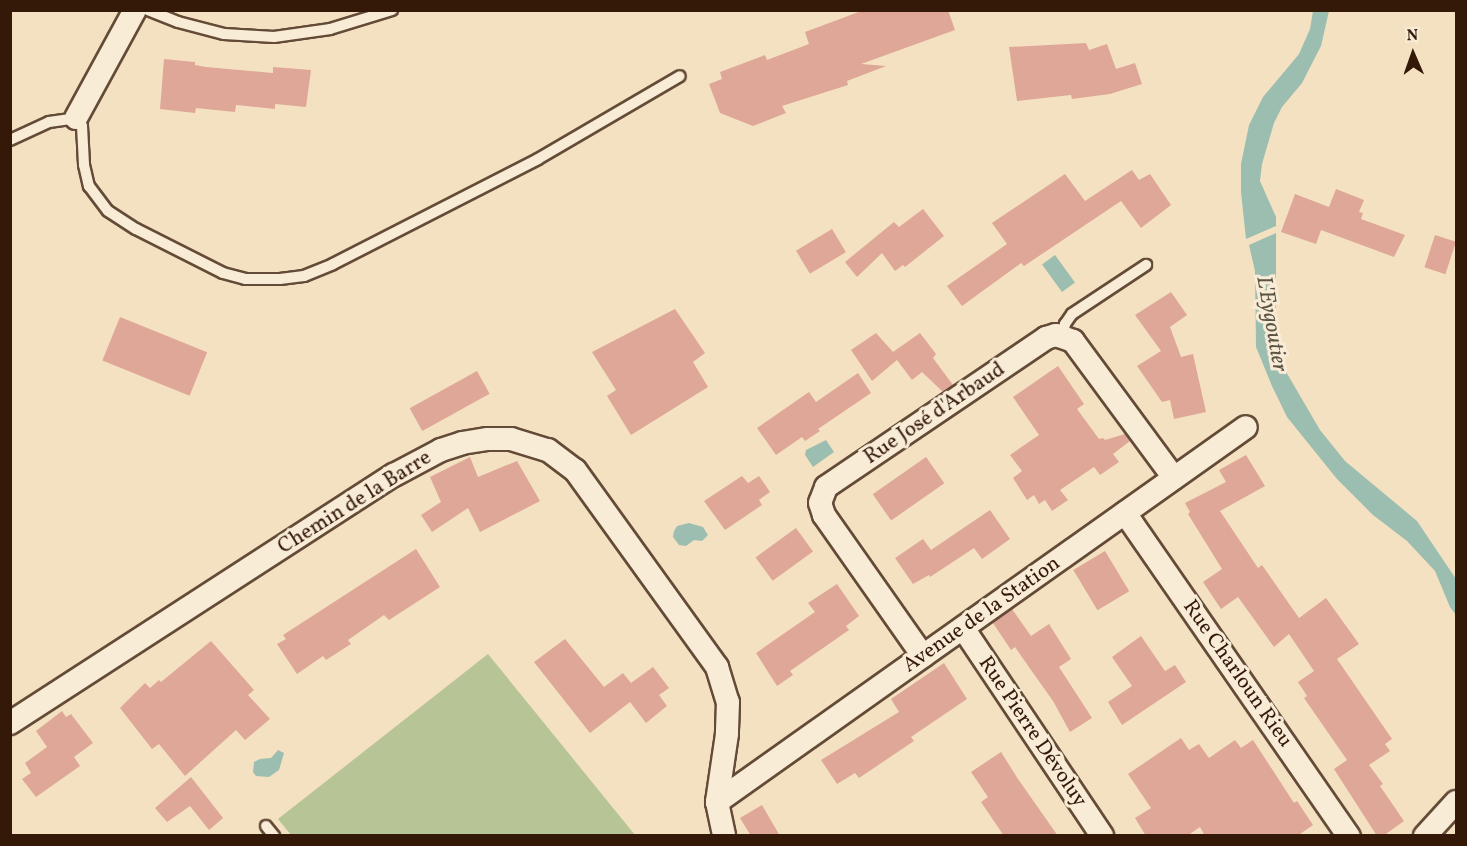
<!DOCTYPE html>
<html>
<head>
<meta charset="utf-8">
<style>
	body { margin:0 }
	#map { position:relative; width:1467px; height:846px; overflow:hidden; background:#f4e1c1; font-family:Vollkorn,serif }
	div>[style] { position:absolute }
	.green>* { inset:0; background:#b7c496 }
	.water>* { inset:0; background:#9cbeb0; transform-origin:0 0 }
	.building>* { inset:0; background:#dfa797; transform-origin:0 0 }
	.roads { filter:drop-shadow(2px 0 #644b37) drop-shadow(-2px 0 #644b37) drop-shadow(0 2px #644b37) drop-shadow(0 -2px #644b37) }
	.lane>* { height:10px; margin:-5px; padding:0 5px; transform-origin:5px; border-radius:5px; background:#f8ecd7 }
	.street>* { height:22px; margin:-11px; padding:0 11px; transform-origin:11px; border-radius:11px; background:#f8ecd7 }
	span { translate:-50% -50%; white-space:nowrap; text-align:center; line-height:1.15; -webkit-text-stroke:6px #f8ecd7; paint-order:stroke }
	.street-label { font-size:21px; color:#341909 }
	.water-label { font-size:22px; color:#585343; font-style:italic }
	.frame { position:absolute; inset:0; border:12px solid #341909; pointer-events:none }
	.north { position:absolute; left:1383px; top:24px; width:60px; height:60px; -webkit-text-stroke:4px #f8ecd7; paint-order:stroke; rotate:358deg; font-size:16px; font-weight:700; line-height:24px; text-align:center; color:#341909 }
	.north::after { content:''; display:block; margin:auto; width:21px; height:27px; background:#341909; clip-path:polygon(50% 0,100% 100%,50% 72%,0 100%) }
</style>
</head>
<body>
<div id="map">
	<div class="green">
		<i style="clip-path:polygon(488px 654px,635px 835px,291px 835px,278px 819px)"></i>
	</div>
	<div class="water">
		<i style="clip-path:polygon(1313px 11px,1329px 11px,1321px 46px,1302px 83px,1282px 107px,1274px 123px,1262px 164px,1260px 181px,1276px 217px,1276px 226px,1246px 239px,1241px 192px,1241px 164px,1249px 125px,1263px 97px,1299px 54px,1310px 29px)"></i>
		<i style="clip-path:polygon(1276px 233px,1276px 328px,1285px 370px,1320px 430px,1345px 461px,1417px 521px,1456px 579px,1456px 615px,1450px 607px,1435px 571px,1407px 541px,1373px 515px,1337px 479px,1287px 417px,1272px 386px,1256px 347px,1255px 271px,1249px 245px)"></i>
		<i style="left:1055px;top:255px;width:34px;height:16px;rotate:54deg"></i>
		<i style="clip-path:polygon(826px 440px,834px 452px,813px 467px,805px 455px,806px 450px)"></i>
		<i style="clip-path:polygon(689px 523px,703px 527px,708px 535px,702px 541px,694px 540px,686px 546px,679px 545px,673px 537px,674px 531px,677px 526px)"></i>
		<i style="clip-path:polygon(278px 750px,284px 753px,279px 770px,269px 777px,256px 776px,253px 772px,254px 762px,260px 759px,271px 758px)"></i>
	</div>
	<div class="building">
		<i style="clip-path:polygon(864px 10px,948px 10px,955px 30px,861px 64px,886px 66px,847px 81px,848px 85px,782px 106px,786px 113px,753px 126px,720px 113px,709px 84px,722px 79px,720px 72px,765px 55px,767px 60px,809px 44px,805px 32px)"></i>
		<i style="clip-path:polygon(1086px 43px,1089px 50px,1107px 44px,1116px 69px,1135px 63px,1142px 84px,1110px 94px,1072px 99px,1071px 95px,1017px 101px,1009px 47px)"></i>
		<i style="clip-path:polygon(164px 59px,195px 62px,195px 65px,206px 67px,273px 73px,273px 67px,311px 70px,306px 107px,275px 104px,275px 109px,236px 105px,235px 112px,196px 108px,195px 113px,160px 109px)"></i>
		<i style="clip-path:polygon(1132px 170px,1139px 180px,1150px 174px,1171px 205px,1141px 228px,1121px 201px,1024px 266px,1021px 263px,962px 306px,947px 286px,1007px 244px,992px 223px,1065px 174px,1085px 201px)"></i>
		<i style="clip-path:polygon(1336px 189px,1364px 200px,1359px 212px,1363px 213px,1361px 219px,1405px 235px,1394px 257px,1321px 230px,1316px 244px,1281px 232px,1295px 194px,1329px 207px)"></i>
		<i style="clip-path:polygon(923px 209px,944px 236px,905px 267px,903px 265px,895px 271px,882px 253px,857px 277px,845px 262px,894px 222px,899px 227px)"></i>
		<i style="left:832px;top:229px;width:27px;height:42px;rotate:59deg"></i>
		<i style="left:1435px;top:235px;width:22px;height:34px;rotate:18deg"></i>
		<i style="clip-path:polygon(1171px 292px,1187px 315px,1170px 327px,1181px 357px,1193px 354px,1206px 412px,1174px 419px,1170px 400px,1162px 402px,1137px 366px,1161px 351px,1135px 315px)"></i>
		<i style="clip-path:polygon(675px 309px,705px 353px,693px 362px,708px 387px,631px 435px,607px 396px,616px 390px,592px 352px)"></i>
		<i style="left:120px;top:317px;width:94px;height:47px;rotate:22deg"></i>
		<i style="clip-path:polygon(876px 333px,893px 352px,920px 333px,936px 354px,933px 358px,953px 385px,943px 392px,922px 372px,912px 380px,897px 360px,872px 381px,851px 350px)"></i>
		<i style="clip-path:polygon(1058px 366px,1084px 404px,1077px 409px,1099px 439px,1103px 438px,1105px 440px,1125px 434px,1130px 441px,1113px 454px,1119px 462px,1100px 475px,1094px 467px,1060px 490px,1068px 500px,1052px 511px,1045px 500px,1039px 504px,1034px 495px,1027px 500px,1013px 478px,1022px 471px,1010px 455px,1039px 435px,1013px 397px)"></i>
		<i style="left:477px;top:371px;width:26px;height:77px;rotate:61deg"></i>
		<i style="clip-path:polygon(858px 373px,871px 393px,818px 429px,820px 431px,805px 441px,802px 437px,776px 455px,757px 428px,809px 392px,816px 402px)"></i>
		<i style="clip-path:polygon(1246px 455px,1265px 486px,1220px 511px,1258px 568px,1262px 565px,1299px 618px,1326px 598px,1359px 644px,1337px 659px,1392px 739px,1385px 744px,1390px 751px,1369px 765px,1383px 784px,1380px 786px,1404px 821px,1383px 836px,1377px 836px,1334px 769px,1347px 760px,1304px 698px,1307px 696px,1298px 682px,1314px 671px,1289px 634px,1274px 647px,1238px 597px,1221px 609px,1203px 582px,1222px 569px,1188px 514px,1190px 512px,1185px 503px,1226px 482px,1219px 470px)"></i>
		<i style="clip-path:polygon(470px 457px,478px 477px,517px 461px,540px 501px,480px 532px,468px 508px,432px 532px,421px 515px,441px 502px,430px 477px)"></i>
		<i style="left:926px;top:457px;width:32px;height:65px;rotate:55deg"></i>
		<i style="clip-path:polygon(742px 476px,748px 483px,759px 476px,770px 492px,759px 500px,762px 505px,725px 530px,704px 501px)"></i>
		<i style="clip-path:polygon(990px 510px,1010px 539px,982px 559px,974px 548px,930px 577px,929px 575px,913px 584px,895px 558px,923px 539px,931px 550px)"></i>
		<i style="left:796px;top:528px;width:29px;height:50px;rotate:54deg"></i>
		<i style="clip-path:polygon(416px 549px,440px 587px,389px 620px,384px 615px,348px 640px,351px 644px,326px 660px,323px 656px,297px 674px,277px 644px,286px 639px,283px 635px)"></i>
		<i style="left:1105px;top:551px;width:47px;height:37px;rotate:59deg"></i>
		<i style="clip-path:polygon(837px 584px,859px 616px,846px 626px,849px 630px,790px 671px,793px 675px,777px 686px,756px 653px,815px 612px,808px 603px)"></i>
		<i style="clip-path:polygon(1012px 609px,1031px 636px,1049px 624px,1071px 659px,1059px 667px,1092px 718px,1070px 732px,1053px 701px,1031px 670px,1015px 647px,1011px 650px,993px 623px)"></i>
		<i style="clip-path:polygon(1141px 636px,1165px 671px,1175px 665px,1186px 682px,1122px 725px,1108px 702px,1132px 686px,1112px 657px)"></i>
		<i style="clip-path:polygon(565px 639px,604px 687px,623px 673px,631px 683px,653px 667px,669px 688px,659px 695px,667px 706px,646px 723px,630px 702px,590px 733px,534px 662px)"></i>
		<i style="clip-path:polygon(211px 641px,254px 690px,248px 695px,270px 719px,245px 740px,236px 730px,185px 776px,159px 744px,152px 749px,120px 708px,145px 683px,150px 688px,159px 680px,161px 682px)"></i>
		<i style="clip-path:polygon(944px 663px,967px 699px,911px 737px,914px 741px,859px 778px,855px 773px,837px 784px,821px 760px,899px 712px,891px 699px)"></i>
		<i style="clip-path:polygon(62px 711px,66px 717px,71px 714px,93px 743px,74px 757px,80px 766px,36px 797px,22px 779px,31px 773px,25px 763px,47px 747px,36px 731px)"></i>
		<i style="clip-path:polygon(1181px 738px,1189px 750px,1199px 744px,1209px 758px,1235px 740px,1241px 748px,1253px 740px,1294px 803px,1297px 801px,1313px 825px,1297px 836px,1205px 836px,1200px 827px,1187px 836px,1146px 836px,1135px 818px,1151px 808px,1128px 774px)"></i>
		<i style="clip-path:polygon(1001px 752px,1018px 779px,1058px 836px,1004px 836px,981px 802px,988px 797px,971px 772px)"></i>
		<i style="clip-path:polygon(191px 777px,223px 818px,209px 830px,190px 806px,167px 822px,155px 808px)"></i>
		<i style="clip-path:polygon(762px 805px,780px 836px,751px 836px,740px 818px)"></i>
	</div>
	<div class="roads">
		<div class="lane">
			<i style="left:148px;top:10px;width:32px;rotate:22deg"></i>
			<i style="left:178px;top:22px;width:48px;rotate:14.6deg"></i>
			<i style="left:224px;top:34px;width:50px;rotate:3.4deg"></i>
			<i style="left:274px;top:37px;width:57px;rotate:-8.1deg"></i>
			<i style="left:330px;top:29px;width:65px;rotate:-17deg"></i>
			<i style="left:10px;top:140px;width:43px;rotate:-24.8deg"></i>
			<i style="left:49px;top:122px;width:27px;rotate:-8deg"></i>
			<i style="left:76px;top:118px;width:10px;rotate:53deg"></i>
			<i style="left:82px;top:126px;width:39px;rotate:87deg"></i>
			<i style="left:84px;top:165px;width:22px;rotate:77deg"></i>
			<i style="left:89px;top:186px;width:31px;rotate:53deg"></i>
			<i style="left:108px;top:211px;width:33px;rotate:33deg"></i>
			<i style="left:136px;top:229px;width:97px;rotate:26.8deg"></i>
			<i style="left:223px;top:273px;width:23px;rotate:15deg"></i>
			<i style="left:245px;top:279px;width:35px"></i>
			<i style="left:280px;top:279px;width:24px;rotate:-7deg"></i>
			<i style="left:304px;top:276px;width:31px;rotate:-22deg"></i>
			<i style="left:333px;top:264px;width:230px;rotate:-27.1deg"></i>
			<i style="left:538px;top:159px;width:164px;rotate:-30.3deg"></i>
			<i style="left:1063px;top:336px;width:12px;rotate:-81deg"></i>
			<i style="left:1065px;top:324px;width:12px;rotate:-55deg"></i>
			<i style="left:1072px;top:314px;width:89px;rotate:-33.5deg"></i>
			<i style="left:266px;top:826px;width:13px;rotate:51deg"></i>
		</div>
		<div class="street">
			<i style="left:76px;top:118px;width:123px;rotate:-61.4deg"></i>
			<i style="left:1125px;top:513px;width:393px;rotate:55.3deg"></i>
			<i style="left:963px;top:628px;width:250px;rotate:56.2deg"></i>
			<i style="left:923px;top:656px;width:172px;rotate:-125.1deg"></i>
			<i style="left:824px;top:515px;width:13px;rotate:-108deg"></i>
			<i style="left:820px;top:503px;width:17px;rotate:-69deg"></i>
			<i style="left:826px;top:487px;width:266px;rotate:-34.1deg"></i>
			<i style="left:1046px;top:338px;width:10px;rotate:-17deg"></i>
			<i style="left:1056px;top:335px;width:18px;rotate:19deg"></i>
			<i style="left:1073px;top:341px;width:170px;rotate:53.6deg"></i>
			<i style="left:10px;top:723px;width:457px;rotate:-32.9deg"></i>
			<i style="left:394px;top:475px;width:53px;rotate:-28deg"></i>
			<i style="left:441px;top:450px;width:22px;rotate:-18deg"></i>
			<i style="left:462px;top:443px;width:26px;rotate:-9deg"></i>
			<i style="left:488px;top:439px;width:23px"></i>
			<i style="left:511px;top:439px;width:39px;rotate:17deg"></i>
			<i style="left:548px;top:450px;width:34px;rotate:37deg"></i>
			<i style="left:575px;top:470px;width:243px;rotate:54.2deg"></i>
			<i style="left:717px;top:667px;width:37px;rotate:73deg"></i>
			<i style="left:728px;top:702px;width:32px;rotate:92deg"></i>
			<i style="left:727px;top:734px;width:69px;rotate:98.4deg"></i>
			<i style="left:717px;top:802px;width:35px;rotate:78deg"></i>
			<i style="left:717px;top:802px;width:648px;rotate:-35.33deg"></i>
			<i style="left:1425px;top:836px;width:46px;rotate:-47.6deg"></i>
		</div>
	</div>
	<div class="street-label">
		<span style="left:935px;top:414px;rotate:-34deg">Rue José d'Arbaud</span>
		<span style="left:355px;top:503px;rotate:-32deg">Chemin de la Barre</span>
		<span style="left:982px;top:615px;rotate:-35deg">Avenue de la Station</span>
		<span style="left:1237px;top:674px;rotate:55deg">Rue Charloun Rieu</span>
		<span style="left:1032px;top:732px;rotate:56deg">Rue Pierre Dévoluy</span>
	</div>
	<div class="water-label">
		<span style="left:1271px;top:324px;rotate:80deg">L'Eygoutier</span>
	</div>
	<div class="frame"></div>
	<div class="north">N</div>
</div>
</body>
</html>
